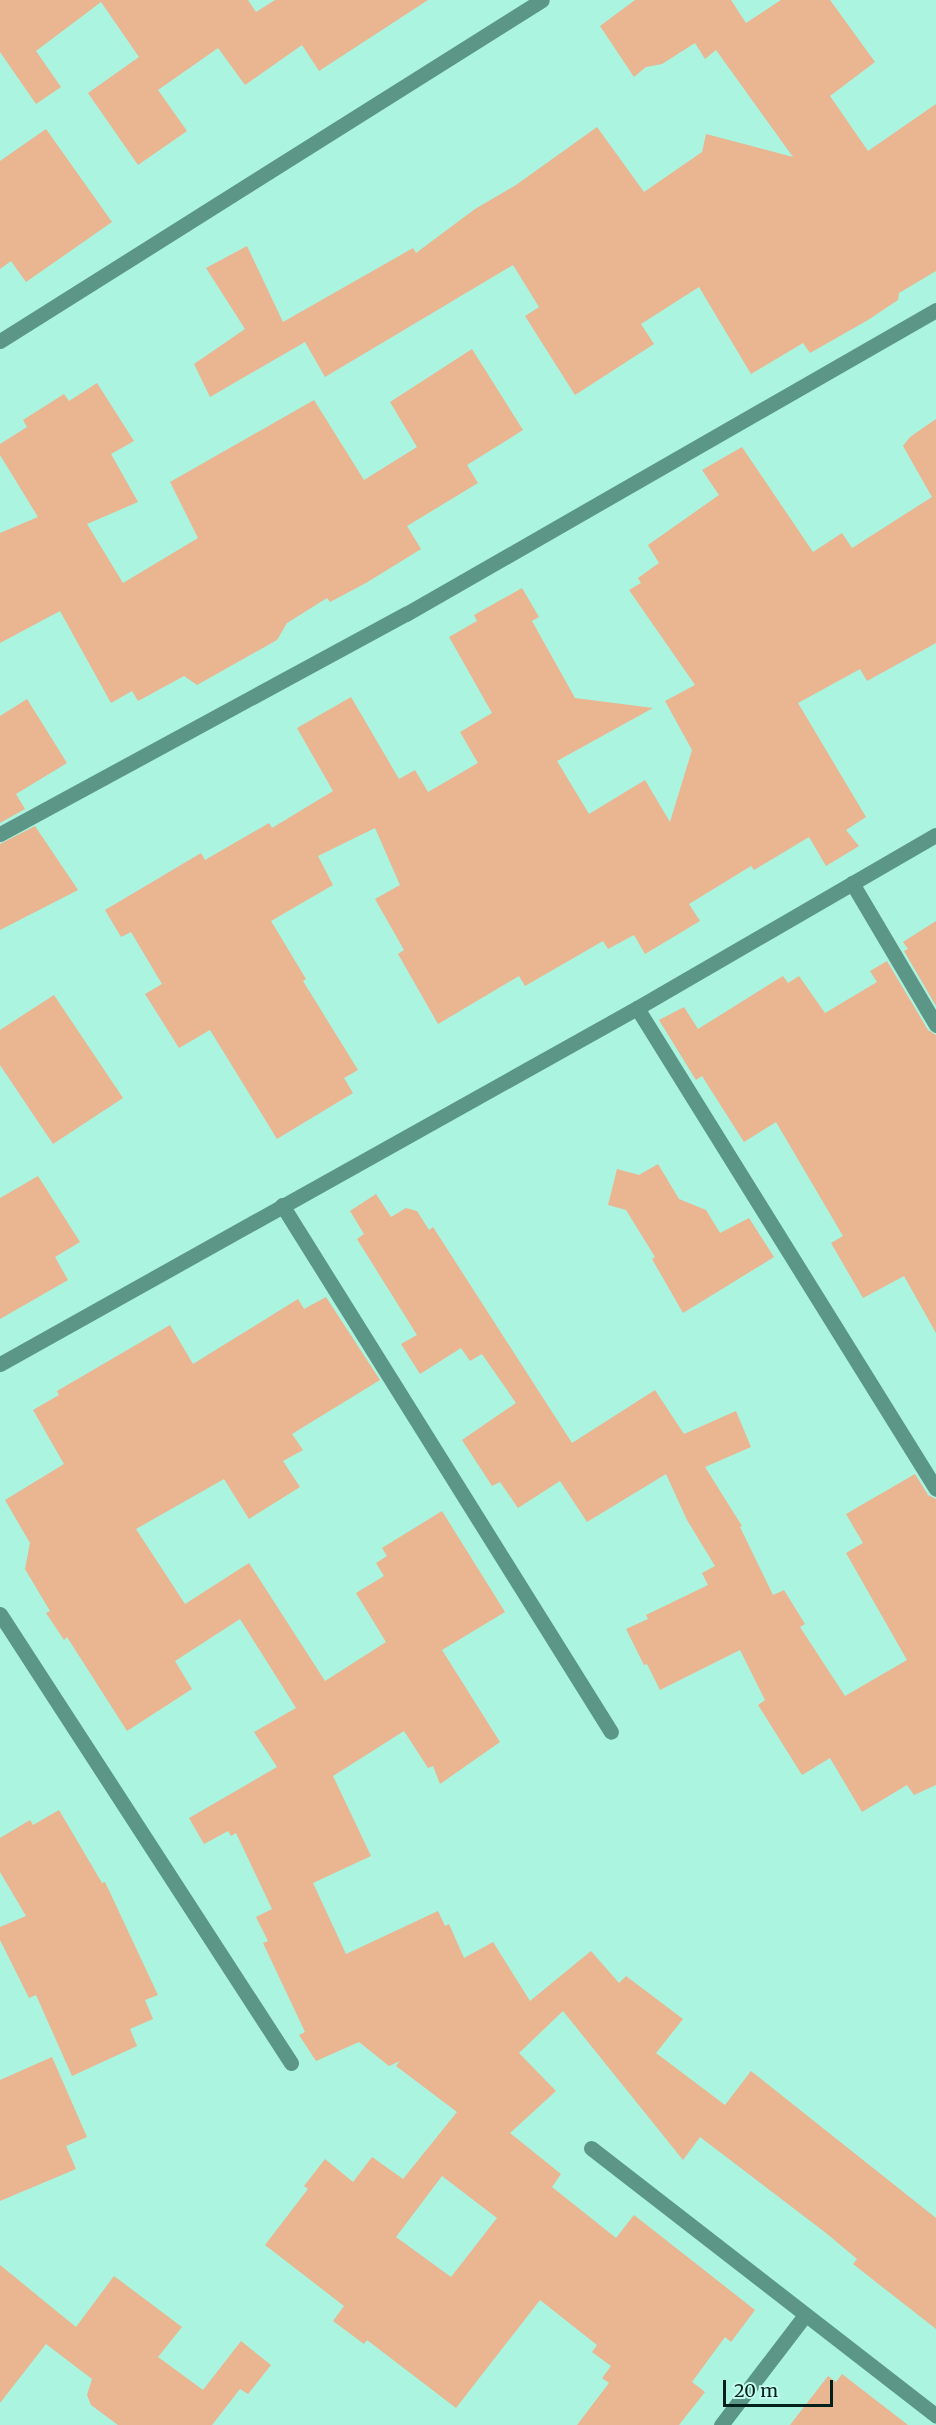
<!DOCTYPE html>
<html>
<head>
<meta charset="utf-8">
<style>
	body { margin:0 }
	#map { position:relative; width:936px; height:2425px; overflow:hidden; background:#aaf4e0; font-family:Merriweather,serif }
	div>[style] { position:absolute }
	.building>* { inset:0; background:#eab591 }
	.minor>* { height:15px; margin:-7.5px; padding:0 7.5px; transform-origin:7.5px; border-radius:7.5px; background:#5c9687 }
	span { translate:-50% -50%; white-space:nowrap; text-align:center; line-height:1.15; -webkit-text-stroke:6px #c4feee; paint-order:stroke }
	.scale { position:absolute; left:723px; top:2380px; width:110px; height:27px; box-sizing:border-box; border:3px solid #02211b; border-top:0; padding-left:8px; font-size:18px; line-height:21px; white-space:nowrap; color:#02211b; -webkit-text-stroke:4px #c4feee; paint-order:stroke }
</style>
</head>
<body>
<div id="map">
	<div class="building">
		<i style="clip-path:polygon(0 0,248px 0,256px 12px,275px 0,428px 0,319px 71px,302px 45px,245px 85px,218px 48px,158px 90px,187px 131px,138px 165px,88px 93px,139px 57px,101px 2px,36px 51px,61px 87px,36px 104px,0 52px)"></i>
		<i style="clip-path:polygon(635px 0,731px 0,746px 23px,781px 0,830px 0,875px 62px,830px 96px,868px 151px,936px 104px,936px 271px,899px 293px,898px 300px,868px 320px,810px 353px,803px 343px,751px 374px,699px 287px,641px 324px,654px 344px,575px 395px,525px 316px,539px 307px,513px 265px,325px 377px,305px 342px,210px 397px,194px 364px,245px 329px,206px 268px,247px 246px,283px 322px,413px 248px,416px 253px,475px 209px,516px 185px,597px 127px,644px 192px,702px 152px,706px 134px,793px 157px,716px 50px,705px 59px,695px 43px,662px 64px,646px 67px,634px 77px,600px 26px)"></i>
		<i style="clip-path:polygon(46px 129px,112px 222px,26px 282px,11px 261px,0 269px,0 161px)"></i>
		<i style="clip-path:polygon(472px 349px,523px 430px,467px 465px,478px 483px,407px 526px,421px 549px,366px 583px,330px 602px,327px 598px,287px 623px,277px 640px,197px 685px,184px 676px,138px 701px,132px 691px,111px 703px,60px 611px,0 643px,0 533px,38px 517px,0 455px,0 444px,27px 427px,23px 420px,64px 394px,69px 401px,97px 383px,134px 441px,111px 454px,138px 502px,87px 524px,123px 583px,198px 538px,170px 482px,314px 400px,364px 480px,417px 447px,390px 402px)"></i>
		<i style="clip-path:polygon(936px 419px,936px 643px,867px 681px,860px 669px,798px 703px,866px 817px,846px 830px,859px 846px,826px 866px,809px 837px,754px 870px,751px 866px,689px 904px,700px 921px,645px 954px,634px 935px,608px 949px,603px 941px,525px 986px,519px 976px,438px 1024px,398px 954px,404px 950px,375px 899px,400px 885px,375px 828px,318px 856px,333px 885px,271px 921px,306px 979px,303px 981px,358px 1070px,344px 1078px,353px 1093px,277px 1139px,210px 1030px,179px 1048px,145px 994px,162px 984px,131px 932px,121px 937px,105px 910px,201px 853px,205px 860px,269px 823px,272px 828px,333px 791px,297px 728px,351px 697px,399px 779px,415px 770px,428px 792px,478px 763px,460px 732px,492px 713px,449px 637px,477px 621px,474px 615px,522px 588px,539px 617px,532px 621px,575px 698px,653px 708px,557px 761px,589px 814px,645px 780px,670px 822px,692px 750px,665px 701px,695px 685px,629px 590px,641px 583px,638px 578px,659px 563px,648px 545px,719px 495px,702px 470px,742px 447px,813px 552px,842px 533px,852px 548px,932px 497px,903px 446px,910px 437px)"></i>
		<i style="clip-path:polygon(27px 699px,67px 763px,16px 794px,25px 809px,0 823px,0 716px)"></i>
		<i style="clip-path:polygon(35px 826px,78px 890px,0 930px,0 844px)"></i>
		<i style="clip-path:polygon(936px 921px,936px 1006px,904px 951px,908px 949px,903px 942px)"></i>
		<i style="clip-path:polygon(887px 961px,928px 1030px,936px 1035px,936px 1333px,904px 1276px,863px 1298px,831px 1243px,843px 1236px,776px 1122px,744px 1142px,702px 1076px,696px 1080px,659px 1020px,684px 1007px,698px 1029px,783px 976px,788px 983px,799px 976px,825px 1013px,877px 982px,870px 971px)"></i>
		<i style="clip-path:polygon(54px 995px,123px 1098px,53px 1144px,0 1065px,0 1030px)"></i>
		<i style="clip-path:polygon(658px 1164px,679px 1199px,706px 1210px,720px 1233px,749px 1218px,774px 1257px,683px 1313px,652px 1259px,655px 1257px,626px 1210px,608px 1205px,617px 1169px,639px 1175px)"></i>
		<i style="clip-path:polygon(38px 1176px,80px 1242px,55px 1257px,68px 1280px,0 1319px,0 1198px)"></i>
		<i style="clip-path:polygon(376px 1194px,391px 1217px,406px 1208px,417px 1211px,429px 1230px,433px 1227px,572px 1443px,655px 1390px,684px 1434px,736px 1411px,751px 1447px,705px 1467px,742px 1526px,740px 1527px,773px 1595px,784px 1590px,805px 1624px,800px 1627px,845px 1696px,907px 1660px,846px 1553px,863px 1543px,846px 1514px,915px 1474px,928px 1495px,936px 1499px,936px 1785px,914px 1795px,907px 1785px,862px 1812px,830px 1758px,802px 1775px,758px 1705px,765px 1700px,740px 1650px,660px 1690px,647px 1664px,644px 1665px,626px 1629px,648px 1619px,646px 1615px,708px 1585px,702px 1573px,715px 1566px,687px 1520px,666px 1474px,587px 1522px,560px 1481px,518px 1508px,500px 1482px,492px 1486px,462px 1440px,516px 1403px,482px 1354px,470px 1361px,461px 1348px,420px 1374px,401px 1344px,417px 1335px,357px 1239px,364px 1234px,350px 1211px)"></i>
		<i style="clip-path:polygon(evenodd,326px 1297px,380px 1380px,292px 1434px,303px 1450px,283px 1461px,300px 1487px,249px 1519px,224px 1479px,136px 1529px,185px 1604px,249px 1563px,325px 1681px,386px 1642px,356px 1593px,384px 1576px,376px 1563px,387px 1556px,382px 1548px,442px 1511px,505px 1612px,442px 1650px,500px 1742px,440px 1784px,433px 1766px,428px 1768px,404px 1731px,333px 1776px,371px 1856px,313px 1883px,346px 1954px,438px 1911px,445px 1926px,449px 1924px,464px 1958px,493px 1942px,530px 2001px,591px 1951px,619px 1983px,626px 1976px,683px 2019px,656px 2053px,725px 2105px,751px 2071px,936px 2218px,936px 2329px,853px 2264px,857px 2259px,826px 2233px,700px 2137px,683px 2160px,563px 2011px,519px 2053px,556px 2091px,510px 2133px,561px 2174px,552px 2187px,616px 2238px,634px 2215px,755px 2310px,731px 2342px,725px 2337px,692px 2382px,705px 2392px,679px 2425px,577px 2425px,609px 2383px,602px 2378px,611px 2366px,592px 2352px,597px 2345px,540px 2300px,456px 2408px,367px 2340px,364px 2344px,333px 2321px,344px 2306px,265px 2245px,308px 2189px,304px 2186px,325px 2159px,353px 2182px,372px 2157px,403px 2179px,457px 2112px,396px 2066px,400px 2061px,389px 2066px,359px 2042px,316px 2061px,299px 2035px,305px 2032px,263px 1943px,268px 1941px,256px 1917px,272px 1909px,236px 1833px,231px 1836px,228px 1831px,204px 1844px,189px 1818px,277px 1767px,254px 1732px,296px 1708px,240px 1619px,175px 1661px,192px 1689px,127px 1731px,67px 1637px,64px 1640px,46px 1613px,50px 1611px,25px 1569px,30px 1543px,5px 1500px,64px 1464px,33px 1410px,59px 1395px,57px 1391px,170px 1325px,193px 1364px,298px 1299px,304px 1309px,326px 1297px,442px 2176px,497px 2218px,451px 2277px,396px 2237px,442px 2176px)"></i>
		<i style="clip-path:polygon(59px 1810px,102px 1883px,105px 1882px,158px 1995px,145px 2000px,153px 2019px,130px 2029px,137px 2046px,72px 2076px,36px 1995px,29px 1998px,0 1940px,0 1927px,26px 1916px,0 1872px,0 1838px,30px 1820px,33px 1825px)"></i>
		<i style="clip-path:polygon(52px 2057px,87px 2137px,66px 2146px,76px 2169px,0 2201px,0 2080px)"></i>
		<i style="clip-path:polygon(0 2265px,76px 2327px,114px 2276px,182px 2327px,158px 2357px,203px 2390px,241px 2341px,271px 2365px,248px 2394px,240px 2389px,212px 2425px,118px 2425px,91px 2405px,87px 2395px,92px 2379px,46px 2344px,0 2403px)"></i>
		<i style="clip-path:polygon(842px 2374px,908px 2425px,790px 2425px,828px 2376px,836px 2382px)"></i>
	</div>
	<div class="minor">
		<i style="left:0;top:341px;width:640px;rotate:-32.18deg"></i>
		<i style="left:0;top:834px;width:462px;rotate:-28.5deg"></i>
		<i style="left:406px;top:614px;width:611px;rotate:-29.84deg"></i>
		<i style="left:852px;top:883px;width:165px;rotate:59.4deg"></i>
		<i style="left:637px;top:1008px;width:566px;rotate:58.13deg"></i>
		<i style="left:282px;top:1205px;width:621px;rotate:58.02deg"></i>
		<i style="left:0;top:1364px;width:730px;rotate:-29.2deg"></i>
		<i style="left:637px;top:1008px;width:345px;rotate:-30.1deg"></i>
		<i style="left:0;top:1614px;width:535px;rotate:57.05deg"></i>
		<i style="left:591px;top:2148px;width:437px;rotate:37.8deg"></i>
		<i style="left:721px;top:2425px;width:138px;rotate:-52.6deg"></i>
	</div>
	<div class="scale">20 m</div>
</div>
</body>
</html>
